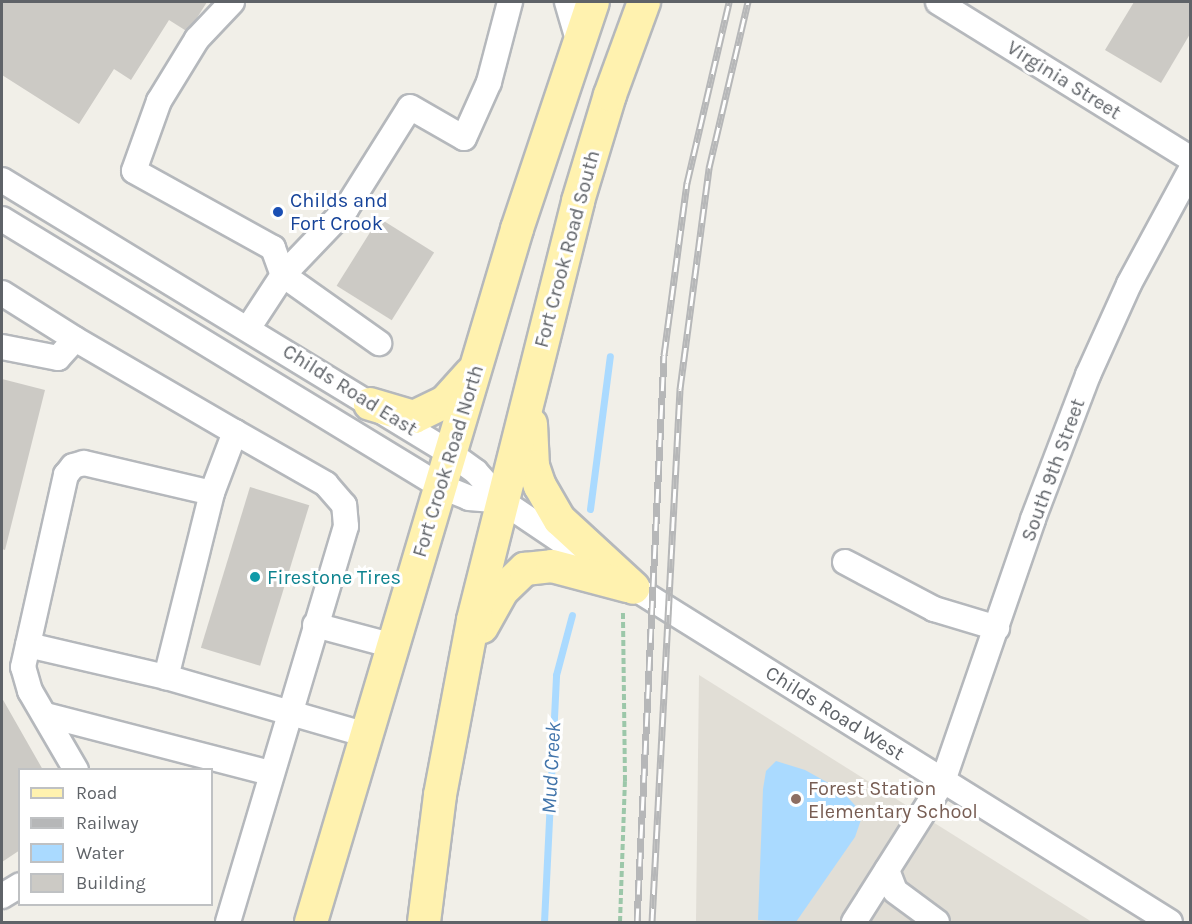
<!DOCTYPE html>
<html>
<head>
<meta charset="utf-8">
<style>
	body { margin:0 }
	#map { position:relative; width:1192px; height:924px; overflow:hidden; background:#f1efe8; font-family:Karla,sans-serif }
	div>[style] { position:absolute }
	.education>* { inset:0; background:#e1ded6 }
	.water>* { inset:0; background:#aadaff }
	.stream>* { height:7px; margin:-3.5px; padding:0 3.5px; transform-origin:3.5px; border-radius:3.5px; background:#aadaff }
	.building>* { inset:0; background:#cccac5; transform-origin:0 0 }
	.path>* { height:4px; margin-top:-2px; transform-origin:0; background:repeating-linear-gradient(90deg,#9cc7a9 0 6px,transparent 0 9px) }
	.roads { filter:drop-shadow(2px 0 #b5b8bc) drop-shadow(-2px 0 #b5b8bc) drop-shadow(0 2px #b5b8bc) drop-shadow(0 -2px #b5b8bc) }
	.minor>* { height:24px; margin:-12px; padding:0 12px; transform-origin:12px; border-radius:12px; background:#fff }
	.major>* { height:32px; margin:-16px; padding:0 16px; transform-origin:16px; border-radius:16px; background:#fff2af }
	.rail>* { height:7px; margin-top:-3.5px; transform-origin:0; background:repeating-linear-gradient(90deg,#fff 0 14px,#b6b7b8 0 28px); box-sizing:border-box; border-block:2px solid #b6b7b8 }
	.dots>* { width:16px; height:16px; translate:-50% -50%; box-sizing:border-box; border:3px solid #fff; border-radius:50% }
	span { translate:-50% -50%; white-space:nowrap; text-align:center; line-height:1.15; -webkit-text-stroke:6px #fff; paint-order:stroke }
	.street-label { font-size:20px; color:#5f6368 }
	.transit-label { font-size:20px; color:#164399 }
	.left { translate:0 -50%; text-align:left }
	.culture-label { font-size:20px; color:#0d838f }
	.education-label { font-size:20px; color:#785e54 }
	.water-label { font-size:21px; color:#4174aa; font-style:italic }
	.frame { position:absolute; inset:0; border:3px solid #5f6368; pointer-events:none }
	.legend { position:absolute; left:18px; top:768px; width:195px; height:138px; box-sizing:border-box; background:#fff; border:2px solid #bfc1c3; margin:0; padding:8px 10px; list-style:none; font-size:18px; color:#5f6368 }
	.legend li { display:flex; align-items:center; gap:12px; height:30px }
	.legend b { width:30px; border:2px solid #bfc1c3 }
</style>
</head>
<body>
<div id="map">
	<div class="education">
		<i style="clip-path:polygon(699px 675px,1092px 922px,696px 922px)"></i>
	</div>
	<div class="water">
		<i style="clip-path:polygon(776px 761px,805px 770px,841px 790px,863px 814px,855px 837px,796px 922px,758px 920px,763px 789px,766px 771px)"></i>
	</div>
	<div class="stream">
		<i style="left:590px;top:509px;width:154px;rotate:-82.6deg"></i>
		<i style="left:544px;top:922px;width:247px;rotate:-87.2deg"></i>
		<i style="left:556px;top:675px;width:62px;rotate:-75.1deg"></i>
	</div>
	<div class="building">
		<i style="clip-path:polygon(2px 2px,207px 2px,188px 32px,169px 20px,131px 80px,114px 69px,79px 124px,2px 75px)"></i>
		<i style="clip-path:polygon(1134px 2px,1190px 2px,1190px 34px,1161px 83px,1105px 50px)"></i>
		<i style="left:379px;top:218px;width:65px;height:80px;rotate:32deg"></i>
		<i style="clip-path:polygon(2px 379px,45px 390px,5px 550px,2px 549px)"></i>
		<i style="left:250px;top:487px;width:62px;height:168px;rotate:17deg"></i>
		<i style="clip-path:polygon(2px 698px,43px 770px,20px 770px,20px 850px,2px 862px)"></i>
	</div>
	<div class="path">
		<i style="left:620px;top:922px;width:141px;rotate:-88deg"></i>
		<i style="left:625px;top:781px;width:171px;rotate:-90.7deg"></i>
	</div>
	<div class="roads">
		<div class="minor">
			<i style="left:232px;top:2px;width:51px;rotate:133.4deg"></i>
			<i style="left:197px;top:39px;width:73px;rotate:121.5deg"></i>
			<i style="left:159px;top:101px;width:74px;rotate:109.7deg"></i>
			<i style="left:134px;top:171px;width:159px;rotate:29deg"></i>
			<i style="left:273px;top:248px;width:29px;rotate:70deg"></i>
			<i style="left:283px;top:275px;width:118px;rotate:35.3deg"></i>
			<i style="left:567px;top:2px;width:43px;rotate:73.7deg"></i>
			<i style="left:938px;top:2px;width:296px;rotate:31.8deg"></i>
			<i style="left:2px;top:180px;width:525px;rotate:31.36deg"></i>
			<i style="left:450px;top:453px;width:32px;rotate:36deg"></i>
			<i style="left:476px;top:472px;width:39px;rotate:48deg"></i>
			<i style="left:502px;top:501px;width:97px;rotate:34deg"></i>
			<i style="left:2px;top:219px;width:513px;rotate:31.37deg"></i>
			<i style="left:440px;top:486px;width:31px;rotate:22deg"></i>
			<i style="left:469px;top:498px;width:33px;rotate:5deg"></i>
			<i style="left:2px;top:293px;width:86px;rotate:32.2deg"></i>
			<i style="left:249px;top:327px;width:62px;rotate:-56.8deg"></i>
			<i style="left:283px;top:275px;width:91px;rotate:-46.3deg"></i>
			<i style="left:346px;top:209px;width:120px;rotate:-57.9deg"></i>
			<i style="left:410px;top:107px;width:62px;rotate:29.9deg"></i>
			<i style="left:464px;top:138px;width:61px;rotate:-65.9deg"></i>
			<i style="left:489px;top:82px;width:83px;rotate:-75.3deg"></i>
			<i style="left:2px;top:347px;width:57px;rotate:11.1deg"></i>
			<i style="left:58px;top:358px;width:25px;rotate:-48deg"></i>
			<i style="left:75px;top:339px;width:185px;rotate:30.2deg"></i>
			<i style="left:235px;top:432px;width:65px;rotate:110.7deg"></i>
			<i style="left:212px;top:493px;width:190px;rotate:104deg"></i>
			<i style="left:166px;top:677px;width:209px;rotate:16.1deg"></i>
			<i style="left:845px;top:562px;width:101px;rotate:27.8deg"></i>
			<i style="left:934px;top:609px;width:66px;rotate:16.8deg"></i>
			<i style="left:620px;top:579px;width:648px;rotate:31.95deg"></i>
			<i style="left:315px;top:625px;width:82px;rotate:14.9deg"></i>
			<i style="left:28px;top:645px;width:142px;rotate:13.1deg"></i>
			<i style="left:46px;top:715px;width:232px;rotate:14.5deg"></i>
			<i style="left:76px;top:770px;width:91px;rotate:-120.2deg"></i>
			<i style="left:30px;top:691px;width:25px;rotate:-106deg"></i>
			<i style="left:23px;top:667px;width:197px;rotate:-77.4deg"></i>
			<i style="left:66px;top:475px;width:11px;rotate:-52deg"></i>
			<i style="left:73px;top:466px;width:11px;rotate:-15deg"></i>
			<i style="left:84px;top:463px;width:131px;rotate:13.2deg"></i>
			<i style="left:887px;top:870px;width:22px;rotate:69deg"></i>
			<i style="left:895px;top:891px;width:52px;rotate:36.4deg"></i>
			<i style="left:2px;top:896px;width:21px;rotate:-31deg"></i>
			<i style="left:228px;top:922px;width:413px;rotate:-73.4deg"></i>
			<i style="left:346px;top:526px;width:21px;rotate:-95deg"></i>
			<i style="left:344px;top:505px;width:28px;rotate:-131deg"></i>
			<i style="left:326px;top:484px;width:105px;rotate:-150.3deg"></i>
			<i style="left:854px;top:922px;width:167px;rotate:-57.7deg"></i>
			<i style="left:943px;top:781px;width:277px;rotate:-71deg"></i>
			<i style="left:1033px;top:519px;width:154px;rotate:-69.1deg"></i>
			<i style="left:1088px;top:375px;width:100px;rotate:-65.7deg"></i>
			<i style="left:1129px;top:284px;width:128px;rotate:-61.6deg"></i>
		</div>
		<div class="major">
			<i style="left:370px;top:404px;width:46px;rotate:16.5deg"></i>
			<i style="left:414px;top:417px;width:34px;rotate:-26deg"></i>
			<i style="left:445px;top:402px;width:38px;rotate:-48deg"></i>
			<i style="left:531px;top:424px;width:42px;rotate:87.3deg"></i>
			<i style="left:533px;top:466px;width:21px;rotate:71deg"></i>
			<i style="left:540px;top:486px;width:39px;rotate:60deg"></i>
			<i style="left:560px;top:520px;width:100px;rotate:42.6deg"></i>
			<i style="left:482px;top:627px;width:41px;rotate:-60.9deg"></i>
			<i style="left:502px;top:591px;width:32px;rotate:-44deg"></i>
			<i style="left:525px;top:569px;width:27px;rotate:-6deg"></i>
			<i style="left:552px;top:566px;width:78px;rotate:14.9deg"></i>
			<i style="left:311px;top:922px;width:723px;rotate:-73.44deg"></i>
			<i style="left:517px;top:229px;width:239px;rotate:-71.5deg"></i>
			<i style="left:424px;top:922px;width:128px;rotate:-82.8deg"></i>
			<i style="left:440px;top:795px;width:178px;rotate:-79.3deg"></i>
			<i style="left:473px;top:620px;width:432px;rotate:-75.9deg"></i>
			<i style="left:578px;top:201px;width:111px;rotate:-73.2deg"></i>
			<i style="left:610px;top:95px;width:99px;rotate:-69.9deg"></i>
		</div>
	</div>
	<div class="rail">
		<i style="left:637px;top:922px;width:568px;rotate:-87.27deg"></i>
		<i style="left:664px;top:355px;width:174px;rotate:-82.4deg"></i>
		<i style="left:687px;top:183px;width:186px;rotate:-76.9deg"></i>
		<i style="left:652px;top:922px;width:534px;rotate:-86.99deg"></i>
		<i style="left:680px;top:389px;width:223px;rotate:-82.5deg"></i>
		<i style="left:709px;top:168px;width:171px;rotate:-76.8deg"></i>
	</div>
	<div class="dots">
		<i style="left:278px;top:212px;background:#1a4fb4"></i>
		<i style="left:255px;top:577px;background:#0f9aa8"></i>
		<i style="left:796px;top:799px;background:#8d6e63"></i>
	</div>
	<div class="street-label">
		<span style="left:1064px;top:80px;rotate:32deg">Virginia Street</span>
		<span style="left:567px;top:249px;rotate:-75deg">Fort Crook Road South</span>
		<span style="left:350px;top:390px;rotate:32deg">Childs Road East</span>
		<span style="left:448px;top:461px;rotate:-73deg">Fort Crook Road North</span>
		<span style="left:1053px;top:470px;rotate:-70deg">South 9th Street</span>
		<span style="left:835px;top:713px;rotate:32deg">Childs Road West</span>
	</div>
	<div class="transit-label">
		<span class="left" style="left:290px;top:212px">Childs and<br>Fort Crook</span>
	</div>
	<div class="culture-label">
		<span class="left" style="left:267px;top:577px">Firestone Tires</span>
	</div>
	<div class="education-label">
		<span class="left" style="left:808px;top:800px">Forest Station<br>Elementary School</span>
	</div>
	<div class="water-label">
		<span style="left:551px;top:768px;rotate:-87deg">Mud Creek</span>
	</div>
	<div class="frame"></div>
	<ul class="legend">
	<li><b style="height:8px;background:#fff2af"></b>Road</li>
	<li><b style="height:8px;background:#b6b7b8"></b>Railway</li>
	<li><b style="height:16px;background:#aadaff"></b>Water</li>
	<li><b style="height:16px;background:#cccac5"></b>Building</li>
	</ul>
</div>
</body>
</html>
